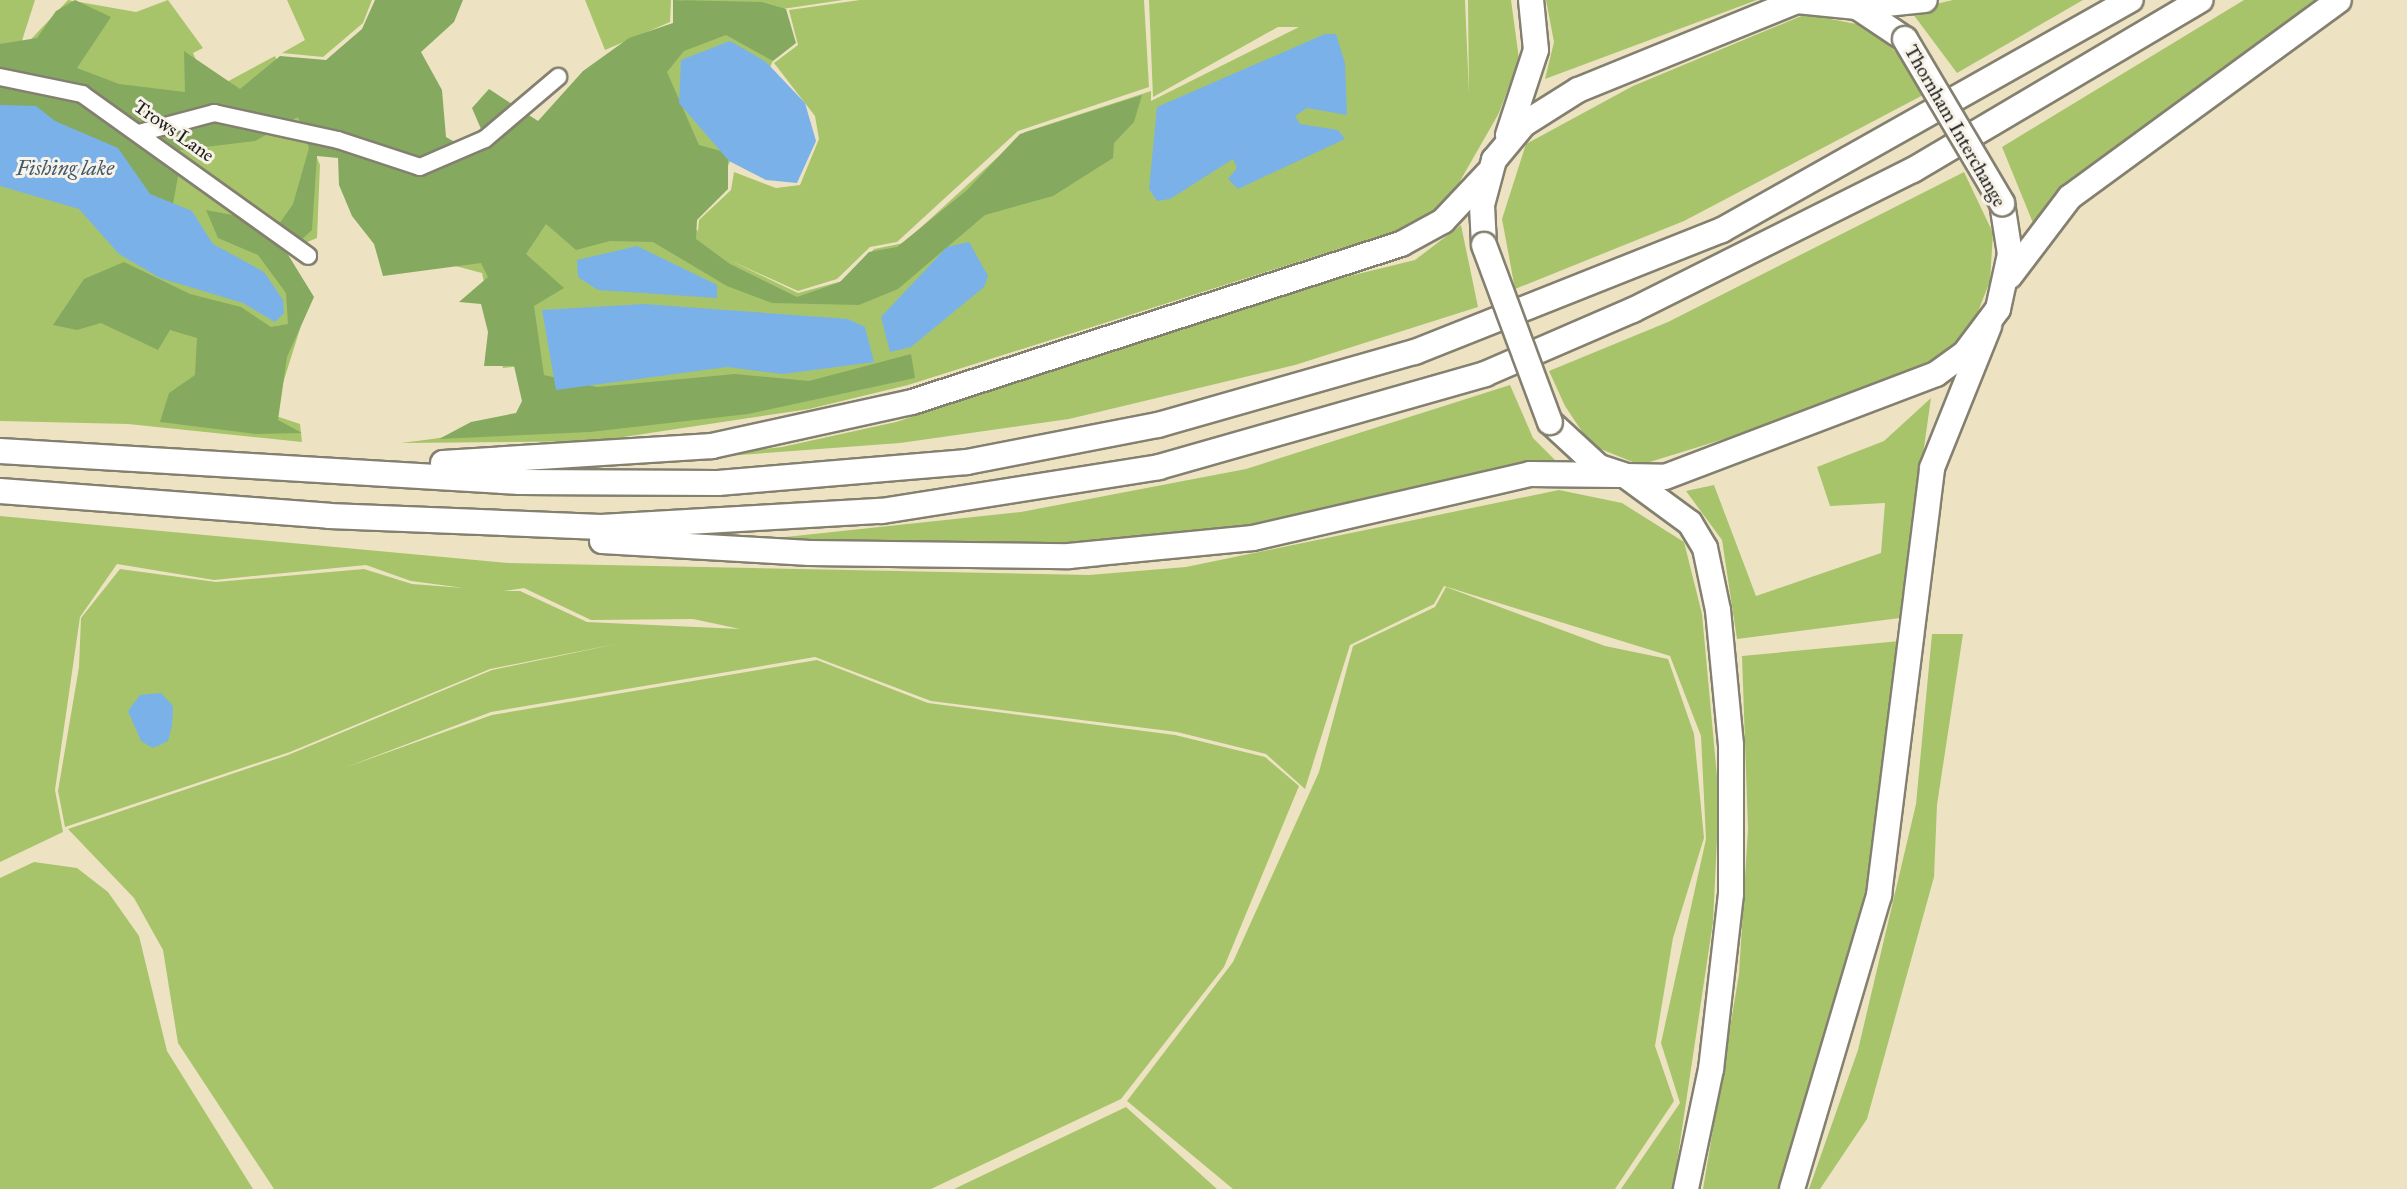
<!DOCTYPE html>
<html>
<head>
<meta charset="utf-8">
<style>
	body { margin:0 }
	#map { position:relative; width:2407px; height:1189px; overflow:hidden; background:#ede3c3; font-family:"IM FELL Great Primer",serif }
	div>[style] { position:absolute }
	.green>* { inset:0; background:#a7c46b }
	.forest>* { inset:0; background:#85aa5f }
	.water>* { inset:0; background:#7ab1e9 }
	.roads { filter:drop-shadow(2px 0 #848070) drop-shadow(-2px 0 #848070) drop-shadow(0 2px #848070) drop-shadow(0 -2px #848070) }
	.minor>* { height:16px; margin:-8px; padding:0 8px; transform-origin:8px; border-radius:8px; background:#fff }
	.highway>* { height:24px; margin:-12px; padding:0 12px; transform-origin:12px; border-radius:12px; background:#fff }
	.bridges { filter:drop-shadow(2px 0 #848070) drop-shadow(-2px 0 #848070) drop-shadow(0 2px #848070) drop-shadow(0 -2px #848070) }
	.highway-bridge>* { height:24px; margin:-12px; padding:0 12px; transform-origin:12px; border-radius:12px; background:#fff }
	span { translate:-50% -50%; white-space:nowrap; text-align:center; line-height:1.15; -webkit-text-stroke:6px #f7f3e8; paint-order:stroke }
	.street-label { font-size:19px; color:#1c1c1c }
	.water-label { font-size:21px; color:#42586e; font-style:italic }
</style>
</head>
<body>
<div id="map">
	<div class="green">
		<i style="clip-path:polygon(0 0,35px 0,20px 47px,0 49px)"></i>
		<i style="clip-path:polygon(68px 0,136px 12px,168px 0,203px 48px,193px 53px,210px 91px,275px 56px,320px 165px,317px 238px,281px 253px,310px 297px,273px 415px,300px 424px,302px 442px,128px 424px,0 421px,0 54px,19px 52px)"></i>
		<i style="clip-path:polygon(287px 0,372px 0,363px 23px,323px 57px,282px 53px,305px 40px)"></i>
		<i style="clip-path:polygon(585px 0,671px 0,670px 22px,605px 50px)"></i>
		<i style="clip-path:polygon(683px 0,843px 0,762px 12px,774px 58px,725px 173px,690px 224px,698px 231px,699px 220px,731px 190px,734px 172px,776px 188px,800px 185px,819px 139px,815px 116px,774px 63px,798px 45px,789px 10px,860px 0,1144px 0,1149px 87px,1018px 131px,897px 242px,870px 247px,837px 279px,798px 291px,729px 260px,798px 293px,846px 280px,874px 249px,904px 243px,1025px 132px,1151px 91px,1151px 101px,1299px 27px,1278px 27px,1153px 97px,1149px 0,1465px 0,1469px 94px,1468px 0,1511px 0,1519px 59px,1499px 113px,1456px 188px,1424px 222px,908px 385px,809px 409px,597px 441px,401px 443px,540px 425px,530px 365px,503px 368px,482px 273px,444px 263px,540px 122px,687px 20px)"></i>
		<i style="clip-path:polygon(1546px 0,1757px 0,1545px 79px,1554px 42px)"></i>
		<i style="clip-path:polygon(1953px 0,2083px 0,1957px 73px,1910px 10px)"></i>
		<i style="clip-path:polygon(2244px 0,2321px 0,2109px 157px,2033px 223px,2002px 147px)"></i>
		<i style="clip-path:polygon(1806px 14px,1866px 26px,1910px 64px,1925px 94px,1684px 221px,1515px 289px,1502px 219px,1526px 144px,1633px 86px)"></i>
		<i style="clip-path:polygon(1964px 172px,1993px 233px,1990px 281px,1972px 327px,1943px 355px,1805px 414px,1640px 465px,1591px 445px,1565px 406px,1549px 371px,1668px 322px)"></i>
		<i style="clip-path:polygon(1461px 225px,1478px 307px,1295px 365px,1069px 419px,900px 443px,660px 461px,782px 447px,896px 422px,1321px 283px,1415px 260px)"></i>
		<i style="clip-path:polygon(1510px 385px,1533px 438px,1557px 462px,1272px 525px,1090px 545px,749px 541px,1021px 512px,1246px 469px)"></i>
		<i style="clip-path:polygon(1931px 398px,1900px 618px,1737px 639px,1722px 540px,1686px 491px,1714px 485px,1756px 596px,1881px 553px,1885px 503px,1830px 506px,1817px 467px,1884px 441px)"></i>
		<i style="clip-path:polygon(evenodd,1559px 490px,1622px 503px,1684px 542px,1702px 614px,1719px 798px,1713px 922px,1673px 1189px,1621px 1189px,1680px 1103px,1661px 1043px,1706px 839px,1701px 736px,1670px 656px,1444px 586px,1434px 604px,1350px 645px,1305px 789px,1266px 754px,1177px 732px,931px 701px,815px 657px,491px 712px,344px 768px,492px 715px,817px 660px,928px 703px,1175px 735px,1265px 757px,1299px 786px,1224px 967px,1121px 1099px,931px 1189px,274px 1189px,178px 1043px,163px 950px,134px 898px,68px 829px,288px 755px,492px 670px,621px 643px,490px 669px,290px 752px,65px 827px,58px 791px,79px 667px,81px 618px,120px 569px,216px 582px,364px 569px,412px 584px,464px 588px,411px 581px,366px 565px,214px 580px,117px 564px,80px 617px,55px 790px,63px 832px,0 862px,0 516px,508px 563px,1089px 575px,1186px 567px,1559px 490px,524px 588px,591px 620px,693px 619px,740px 629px,587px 622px,520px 591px,504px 591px,524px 588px)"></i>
		<i style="clip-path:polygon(1446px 587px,1605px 646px,1668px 659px,1694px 734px,1704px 838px,1673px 938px,1655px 1046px,1674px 1101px,1615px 1189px,1233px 1189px,1127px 1101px,1233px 962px,1319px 772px,1353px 646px,1435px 607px)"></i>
		<i style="clip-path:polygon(1932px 634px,1963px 634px,1937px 805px,1934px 877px,1867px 1119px,1820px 1189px,1809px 1189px,1858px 1050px,1916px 804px)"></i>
		<i style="clip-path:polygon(1900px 641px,1879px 829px,1840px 1003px,1782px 1189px,1703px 1189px,1739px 974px,1748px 829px,1742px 656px)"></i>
		<i style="clip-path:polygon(34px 862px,77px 868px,108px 892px,139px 936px,167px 1051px,253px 1189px,0 1189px,0 878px)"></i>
		<i style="clip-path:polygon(1126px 1107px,1217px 1189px,954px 1189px)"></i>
	</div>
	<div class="forest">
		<i style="clip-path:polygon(75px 0,111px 17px,77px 68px,119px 84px,185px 92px,184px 51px,240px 89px,280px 56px,326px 60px,362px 29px,375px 0,463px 0,454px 22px,421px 52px,442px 90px,446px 137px,472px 152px,487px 143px,472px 108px,489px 89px,538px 121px,583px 71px,629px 38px,673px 23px,673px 0,762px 2px,786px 9px,796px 43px,773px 61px,726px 35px,684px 51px,667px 72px,699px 145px,728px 153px,728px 189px,697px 220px,696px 239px,730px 264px,797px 297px,840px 282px,869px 252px,897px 247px,967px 190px,1020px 134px,1142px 95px,1134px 122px,1114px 143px,1113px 158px,1053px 196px,985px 215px,898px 289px,859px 305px,772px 303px,727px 286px,653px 242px,610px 241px,576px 250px,546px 224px,526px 254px,564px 288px,534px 306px,544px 375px,597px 387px,735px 374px,809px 381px,911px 354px,915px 378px,748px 414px,590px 432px,439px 439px,471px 422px,516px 413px,522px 401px,514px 366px,484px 366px,488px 332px,481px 304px,459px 302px,488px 277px,481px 263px,383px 276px,374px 244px,352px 216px,339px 185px,338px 158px,317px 156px,312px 230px,287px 253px,314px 297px,287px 357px,278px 420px,302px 433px,257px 434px,160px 422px,169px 393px,195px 375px,197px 338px,170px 330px,158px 350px,101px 323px,77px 330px,53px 325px,84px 279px,124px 262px,190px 294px,241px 307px,271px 327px,288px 324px,286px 293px,258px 255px,218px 238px,206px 210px,279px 224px,293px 204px,309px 148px,298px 117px,255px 141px,155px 153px,179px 171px,173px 204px,152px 205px,124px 163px,0 125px,0 44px,37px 38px,56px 11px)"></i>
	</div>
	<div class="water">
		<i style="clip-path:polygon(1325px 34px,1336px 34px,1345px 63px,1347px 115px,1307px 108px,1295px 116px,1300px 124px,1338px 130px,1345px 139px,1238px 189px,1228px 179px,1237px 168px,1233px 159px,1170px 199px,1157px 201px,1149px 189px,1157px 107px)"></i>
		<i style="clip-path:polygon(730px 41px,766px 62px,805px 103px,816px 141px,797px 183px,766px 180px,729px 161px,679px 103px,681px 60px)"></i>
		<i style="clip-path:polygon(0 105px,36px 106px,55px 121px,118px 148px,150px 194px,192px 211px,213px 244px,264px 272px,283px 300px,284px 313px,275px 322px,243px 303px,160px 278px,119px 254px,79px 209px,0 186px)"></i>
		<i style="clip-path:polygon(969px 242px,988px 276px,984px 287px,911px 347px,890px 352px,881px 317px,947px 247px)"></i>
		<i style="clip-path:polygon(637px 246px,717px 285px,717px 298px,598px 290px,578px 277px,577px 260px)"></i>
		<i style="clip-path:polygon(644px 304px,848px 319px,865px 327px,874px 362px,783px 374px,727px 367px,556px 390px,542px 310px)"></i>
		<i style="clip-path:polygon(161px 693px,173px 706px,172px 726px,168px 741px,153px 748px,141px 741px,128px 711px,140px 695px)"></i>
	</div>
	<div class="roads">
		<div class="minor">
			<i style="left:0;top:77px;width:84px;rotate:11.7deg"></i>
			<i style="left:82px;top:94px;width:278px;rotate:35.6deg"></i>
			<i style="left:139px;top:133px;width:78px;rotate:-14.9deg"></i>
			<i style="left:214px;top:113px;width:127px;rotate:12.3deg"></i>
			<i style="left:338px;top:140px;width:86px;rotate:18.2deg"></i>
			<i style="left:420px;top:167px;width:71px;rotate:-23.3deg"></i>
			<i style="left:485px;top:139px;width:96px;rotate:-40.3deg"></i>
		</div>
		<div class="highway">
			<i style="left:1857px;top:7px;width:68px;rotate:-5.9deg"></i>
			<i style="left:1508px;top:135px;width:89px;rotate:-71.8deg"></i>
			<i style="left:1536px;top:50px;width:50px;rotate:-95.7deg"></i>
			<i style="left:1484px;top:245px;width:40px;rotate:-92.9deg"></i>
			<i style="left:1482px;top:205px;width:47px;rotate:-75.1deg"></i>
			<i style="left:1494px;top:160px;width:47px;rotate:-50.2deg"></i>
			<i style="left:1524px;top:124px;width:64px;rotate:-32.2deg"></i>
			<i style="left:1578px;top:90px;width:236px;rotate:-22.1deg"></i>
			<i style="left:1797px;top:1px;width:60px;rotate:5.7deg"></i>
			<i style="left:1857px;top:7px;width:58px;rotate:33.7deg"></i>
			<i style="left:2010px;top:276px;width:99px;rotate:-52.8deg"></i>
			<i style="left:2070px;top:197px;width:333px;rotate:-36.2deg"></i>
			<i style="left:1550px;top:422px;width:67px;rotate:42.6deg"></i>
			<i style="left:1599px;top:467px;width:28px;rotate:18deg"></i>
			<i style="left:1626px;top:476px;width:39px;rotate:1deg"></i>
			<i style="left:1665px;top:477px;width:290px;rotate:-20.8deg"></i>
			<i style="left:1936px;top:374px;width:36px;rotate:-36deg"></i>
			<i style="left:1965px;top:353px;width:55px;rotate:-53.1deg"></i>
			<i style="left:1998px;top:309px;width:56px;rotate:-77.7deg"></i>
			<i style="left:2010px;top:254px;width:52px;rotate:-98.9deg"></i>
			<i style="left:0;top:451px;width:521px;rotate:3.41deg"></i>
			<i style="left:520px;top:482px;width:198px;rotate:0.3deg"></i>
			<i style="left:718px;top:483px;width:250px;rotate:-4.8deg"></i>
			<i style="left:967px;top:462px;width:195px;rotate:-11deg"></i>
			<i style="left:1158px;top:425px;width:267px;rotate:-15.9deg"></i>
			<i style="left:1415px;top:352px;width:330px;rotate:-21.7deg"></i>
			<i style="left:1722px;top:230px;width:469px;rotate:-29.4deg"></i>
			<i style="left:443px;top:463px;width:270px;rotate:-3.6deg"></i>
			<i style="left:712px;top:446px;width:205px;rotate:-12.4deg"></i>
			<i style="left:912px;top:402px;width:514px;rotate:-17.91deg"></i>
			<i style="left:1401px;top:244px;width:48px;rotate:-28.7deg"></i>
			<i style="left:1443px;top:221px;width:66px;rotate:-46.8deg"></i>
			<i style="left:1626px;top:476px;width:79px;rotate:36.3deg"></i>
			<i style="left:1690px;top:523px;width:29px;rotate:59deg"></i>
			<i style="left:1705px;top:548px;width:63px;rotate:78.2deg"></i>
			<i style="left:1718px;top:610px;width:136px;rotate:84.5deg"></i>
			<i style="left:1731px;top:745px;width:149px;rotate:90deg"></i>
			<i style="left:1731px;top:894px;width:176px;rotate:96.5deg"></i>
			<i style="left:1711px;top:1069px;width:123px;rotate:101.8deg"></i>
			<i style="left:0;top:491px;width:330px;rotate:4.3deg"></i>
			<i style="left:329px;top:516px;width:272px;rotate:2.3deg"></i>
			<i style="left:601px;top:527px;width:281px;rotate:-3.3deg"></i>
			<i style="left:882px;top:511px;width:280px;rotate:-9deg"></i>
			<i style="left:1159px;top:467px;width:339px;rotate:-15.9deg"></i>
			<i style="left:1485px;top:374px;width:161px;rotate:-23.4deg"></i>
			<i style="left:1633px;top:310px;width:313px;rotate:-26.6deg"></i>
			<i style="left:1913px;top:170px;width:334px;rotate:-30.6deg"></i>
			<i style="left:602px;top:541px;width:208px;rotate:3.3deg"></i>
			<i style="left:810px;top:553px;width:259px;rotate:0.7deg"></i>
			<i style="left:1069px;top:556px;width:185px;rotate:-5.6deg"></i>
			<i style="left:1253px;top:538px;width:284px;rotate:-13deg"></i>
			<i style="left:1530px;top:474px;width:88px;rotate:0.7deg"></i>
			<i style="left:1792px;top:1189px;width:307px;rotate:-73.5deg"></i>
			<i style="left:1879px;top:895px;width:430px;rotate:-82.9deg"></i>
			<i style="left:1932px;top:468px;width:153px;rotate:-68.1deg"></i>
		</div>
	</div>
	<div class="bridges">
		<div class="highway-bridge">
			<i style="left:1905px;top:39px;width:191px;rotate:59.4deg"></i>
			<i style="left:1484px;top:245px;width:189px;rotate:69.6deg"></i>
		</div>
	</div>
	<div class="street-label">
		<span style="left:1955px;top:126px;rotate:60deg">Thornham Interchange</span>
		<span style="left:174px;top:131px;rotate:35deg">Trows Lane</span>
	</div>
	<div class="water-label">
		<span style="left:65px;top:168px">Fishing lake</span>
	</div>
</div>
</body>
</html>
